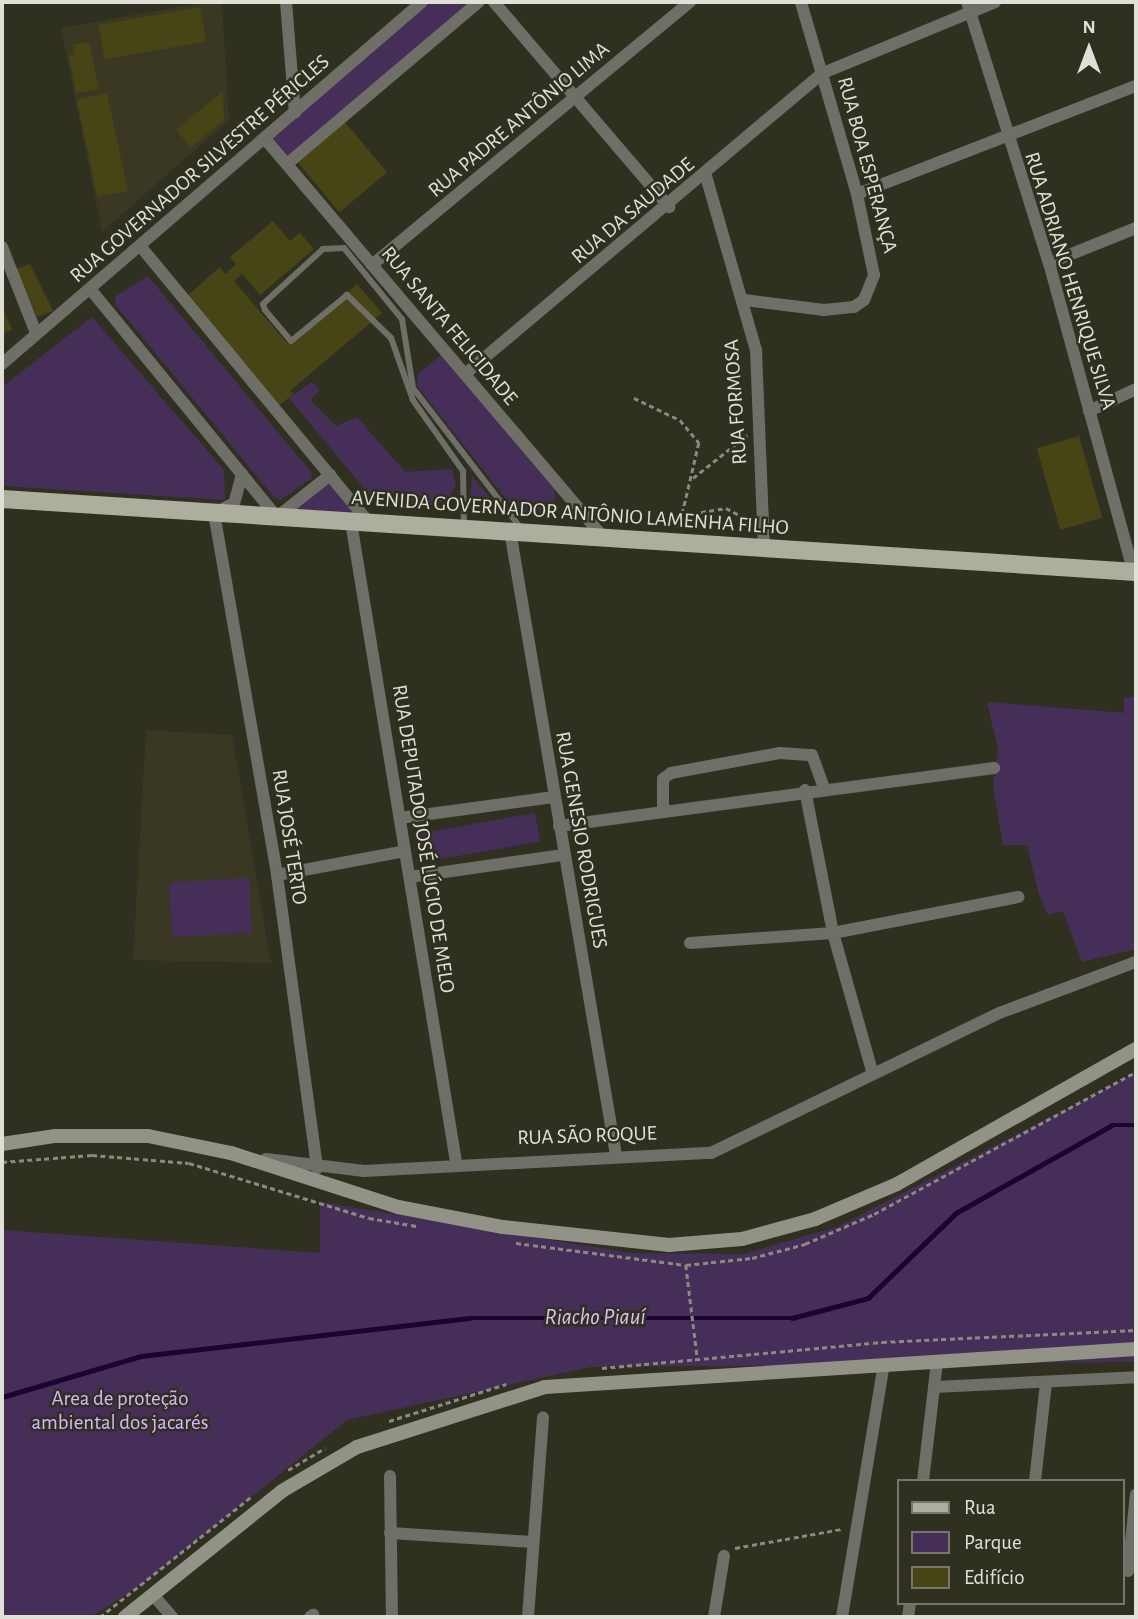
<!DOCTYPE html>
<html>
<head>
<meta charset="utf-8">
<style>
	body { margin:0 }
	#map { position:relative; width:1138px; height:1619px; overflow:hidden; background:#303021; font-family:"Alegreya Sans",sans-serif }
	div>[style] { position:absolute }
	.built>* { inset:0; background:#3a3822 }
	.green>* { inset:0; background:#452f59; transform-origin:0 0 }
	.stream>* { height:4.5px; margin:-2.25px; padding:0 2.25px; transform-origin:2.25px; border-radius:2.25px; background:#1d032f }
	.building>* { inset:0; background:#474416; transform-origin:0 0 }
	.path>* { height:2.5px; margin-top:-1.25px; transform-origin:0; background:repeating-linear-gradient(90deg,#8a8a7e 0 5px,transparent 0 8.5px) }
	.service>* { height:6px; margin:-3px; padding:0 3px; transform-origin:3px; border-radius:3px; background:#6f6e67 }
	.minor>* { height:12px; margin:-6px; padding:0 6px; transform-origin:6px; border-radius:6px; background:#6f6e67 }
	.secondary>* { height:14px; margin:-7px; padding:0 7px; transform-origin:7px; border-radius:7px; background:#939286 }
	.primary>* { height:18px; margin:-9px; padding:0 9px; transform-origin:9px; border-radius:9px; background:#aeae9e }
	span { translate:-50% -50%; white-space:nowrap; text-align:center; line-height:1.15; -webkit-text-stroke:5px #303021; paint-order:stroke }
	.street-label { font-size:21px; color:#e1e0d7 }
	.park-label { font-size:21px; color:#dab4fe }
	.water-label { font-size:23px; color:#dcbff7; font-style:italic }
	.frame { position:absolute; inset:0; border:4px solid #e1e0d7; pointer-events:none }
	.legend { position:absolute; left:897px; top:1479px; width:228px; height:126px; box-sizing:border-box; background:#303021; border:2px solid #77766a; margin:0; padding:9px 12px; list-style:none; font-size:21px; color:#e1e0d7 }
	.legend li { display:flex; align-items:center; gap:14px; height:35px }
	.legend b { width:35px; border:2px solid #77766a }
	.north { position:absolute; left:1054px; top:14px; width:70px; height:70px; -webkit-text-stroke:5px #303021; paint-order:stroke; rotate:0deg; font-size:19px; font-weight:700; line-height:28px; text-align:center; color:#e1e0d7 }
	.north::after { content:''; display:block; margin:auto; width:24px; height:32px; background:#e1e0d7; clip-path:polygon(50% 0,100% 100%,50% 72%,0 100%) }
</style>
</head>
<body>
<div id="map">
	<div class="built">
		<i style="clip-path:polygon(207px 2px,222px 2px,229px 120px,102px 232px,61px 28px)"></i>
		<i style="clip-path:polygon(146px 730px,232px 735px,271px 963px,133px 960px)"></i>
	</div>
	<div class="green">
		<i style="clip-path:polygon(422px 2px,479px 2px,287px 164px,266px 140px)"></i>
		<i style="clip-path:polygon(148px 276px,311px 472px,312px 478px,280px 500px,274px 497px,115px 304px,116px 296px)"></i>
		<i style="clip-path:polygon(92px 317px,224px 470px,225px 500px,2px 486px,2px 387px)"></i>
		<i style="clip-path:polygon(441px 355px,555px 490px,554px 510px,518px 514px,417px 386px,418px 374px)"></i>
		<i style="clip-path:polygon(312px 382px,320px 390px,310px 400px,336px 426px,357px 417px,405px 472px,452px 469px,456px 484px,449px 499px,428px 506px,378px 505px,289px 398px)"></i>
		<i style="clip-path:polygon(330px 475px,369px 523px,277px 517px)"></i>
		<i style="clip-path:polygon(472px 476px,495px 504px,495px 509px,469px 508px)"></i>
		<i style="clip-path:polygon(1124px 697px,1136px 698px,1136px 949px,1082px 962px,1063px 911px,1048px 915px,1039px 895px,1027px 845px,1003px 845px,993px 786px,998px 749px,987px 702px,1124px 713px)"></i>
		<i style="left:535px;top:813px;width:29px;height:115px;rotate:80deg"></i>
		<i style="left:249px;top:878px;width:55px;height:80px;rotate:87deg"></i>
		<i style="clip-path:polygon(1136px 1073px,1136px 1362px,591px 1367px,347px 1420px,144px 1583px,91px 1617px,2px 1617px,2px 1230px,320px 1253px,320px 1202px,630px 1253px,743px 1254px,837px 1227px)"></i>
	</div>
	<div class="stream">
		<i style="left:2px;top:1397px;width:145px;rotate:-16.4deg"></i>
		<i style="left:141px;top:1356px;width:330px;rotate:-6.6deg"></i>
		<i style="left:469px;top:1318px;width:323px"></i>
		<i style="left:792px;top:1318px;width:79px;rotate:-14.7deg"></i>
		<i style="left:868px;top:1298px;width:122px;rotate:-44deg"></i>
		<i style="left:956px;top:1213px;width:179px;rotate:-29.4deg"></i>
		<i style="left:1112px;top:1125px;width:24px"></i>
	</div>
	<div class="building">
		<i style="left:200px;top:7px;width:35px;height:103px;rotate:80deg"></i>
		<i style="clip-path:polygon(89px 42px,99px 89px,76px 93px,69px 56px,74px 54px,73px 45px)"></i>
		<i style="clip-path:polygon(223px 91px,224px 120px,191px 147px,176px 130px)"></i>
		<i style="left:107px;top:93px;width:100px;height:31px;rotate:78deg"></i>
		<i style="left:344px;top:121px;width:67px;height:62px;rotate:50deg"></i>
		<i style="clip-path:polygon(273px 221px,290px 241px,300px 233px,314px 249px,260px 295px,242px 274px,234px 281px,287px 343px,357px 284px,382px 313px,290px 391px,294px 394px,278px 406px,187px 296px,220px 267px,225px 274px,236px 264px,230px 257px)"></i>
		<i style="clip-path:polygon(30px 264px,53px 311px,37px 317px,16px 269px)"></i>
		<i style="clip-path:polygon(2px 307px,12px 329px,2px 335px)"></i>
		<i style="left:1079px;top:436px;width:85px;height:44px;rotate:74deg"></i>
	</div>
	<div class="path">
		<i style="left:634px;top:398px;width:51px;rotate:25.6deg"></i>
		<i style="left:680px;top:420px;width:30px;rotate:50deg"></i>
		<i style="left:699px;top:443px;width:87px;rotate:103.2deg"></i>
		<i style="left:693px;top:478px;width:69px;rotate:-38.5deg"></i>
		<i style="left:684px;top:515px;width:43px;rotate:-9.5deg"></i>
		<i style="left:726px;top:508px;width:27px;rotate:28deg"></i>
		<i style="left:2px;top:1162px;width:90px;rotate:-4.4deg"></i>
		<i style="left:92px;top:1155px;width:97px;rotate:4.7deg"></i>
		<i style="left:189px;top:1163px;width:188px;rotate:17deg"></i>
		<i style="left:369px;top:1218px;width:48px;rotate:9.7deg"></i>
		<i style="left:516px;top:1243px;width:171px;rotate:7.4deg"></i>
		<i style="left:686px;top:1265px;width:66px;rotate:-6.1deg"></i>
		<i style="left:752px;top:1258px;width:55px;rotate:-14.8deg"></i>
		<i style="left:805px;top:1244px;width:75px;rotate:-23.5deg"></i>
		<i style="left:874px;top:1214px;width:298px;rotate:-28.5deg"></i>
		<i style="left:686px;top:1265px;width:91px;rotate:83deg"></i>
		<i style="left:602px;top:1368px;width:281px;rotate:-5.3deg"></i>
		<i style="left:882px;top:1342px;width:254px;rotate:-2.7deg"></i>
		<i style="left:389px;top:1421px;width:123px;rotate:-17.5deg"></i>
		<i style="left:288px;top:1470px;width:43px;rotate:-30.7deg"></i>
		<i style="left:735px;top:1548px;width:109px;rotate:-10.1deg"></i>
		<i style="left:100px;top:1617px;width:194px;rotate:-38.5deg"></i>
	</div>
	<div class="service">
		<i style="left:464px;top:527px;width:56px;rotate:-91deg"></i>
		<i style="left:463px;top:471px;width:87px;rotate:-125.2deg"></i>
		<i style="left:413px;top:400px;width:66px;rotate:-109.5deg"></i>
		<i style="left:391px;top:338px;width:62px;rotate:-135.7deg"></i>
		<i style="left:347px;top:295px;width:72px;rotate:140.6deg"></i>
		<i style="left:291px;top:341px;width:40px;rotate:-130deg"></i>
		<i style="left:265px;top:310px;width:6px;rotate:-108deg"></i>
		<i style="left:263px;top:304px;width:81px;rotate:-42.5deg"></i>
		<i style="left:323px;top:249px;width:21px;rotate:-3deg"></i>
		<i style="left:344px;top:248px;width:92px;rotate:50.8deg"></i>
		<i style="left:402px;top:319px;width:70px;rotate:80.9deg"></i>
		<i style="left:413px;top:388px;width:177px;rotate:52.4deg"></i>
	</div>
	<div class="minor">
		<i style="left:286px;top:2px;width:111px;rotate:85.4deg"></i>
		<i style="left:494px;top:2px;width:270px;rotate:49.5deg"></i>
		<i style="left:967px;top:2px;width:274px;rotate:72.6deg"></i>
		<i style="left:1049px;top:263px;width:319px;rotate:74.7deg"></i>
		<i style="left:266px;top:140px;width:521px;rotate:49.67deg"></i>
		<i style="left:287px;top:164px;width:251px;rotate:-40.2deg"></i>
		<i style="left:706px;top:176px;width:181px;rotate:74deg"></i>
		<i style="left:756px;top:350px;width:198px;rotate:87.7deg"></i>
		<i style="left:857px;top:194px;width:299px;rotate:-21.2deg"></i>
		<i style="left:2px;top:247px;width:92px;rotate:68.4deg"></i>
		<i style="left:141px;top:247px;width:358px;rotate:50.4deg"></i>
		<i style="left:1049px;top:263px;width:94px;rotate:-21.9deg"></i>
		<i style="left:372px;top:265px;width:413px;rotate:-39.6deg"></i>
		<i style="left:91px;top:290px;width:293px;rotate:50.7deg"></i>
		<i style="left:277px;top:517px;width:68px;rotate:-38.4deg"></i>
		<i style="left:744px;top:300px;width:81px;rotate:7.1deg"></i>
		<i style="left:824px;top:310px;width:30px;rotate:-6deg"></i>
		<i style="left:854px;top:307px;width:12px;rotate:-35deg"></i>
		<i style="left:864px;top:300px;width:27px;rotate:-68deg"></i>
		<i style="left:874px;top:275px;width:83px;rotate:-101.9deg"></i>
		<i style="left:857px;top:194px;width:200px;rotate:-106.3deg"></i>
		<i style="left:2px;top:364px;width:554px;rotate:-40.76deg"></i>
		<i style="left:465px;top:374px;width:468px;rotate:-40.1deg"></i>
		<i style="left:823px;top:73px;width:186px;rotate:-22.4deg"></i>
		<i style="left:1089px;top:411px;width:52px;rotate:-25.1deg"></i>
		<i style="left:242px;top:474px;width:30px;rotate:105deg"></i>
		<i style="left:234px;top:503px;width:22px;rotate:153deg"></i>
		<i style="left:214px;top:513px;width:367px;rotate:80.1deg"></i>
		<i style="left:277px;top:875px;width:296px;rotate:82.2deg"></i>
		<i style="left:351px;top:522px;width:649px;rotate:80.68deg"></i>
		<i style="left:510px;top:531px;width:633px;rotate:80.36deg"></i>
		<i style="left:805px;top:790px;width:146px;rotate:78.9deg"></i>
		<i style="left:833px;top:933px;width:143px;rotate:74.2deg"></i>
		<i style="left:663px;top:810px;width:31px;rotate:-90deg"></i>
		<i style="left:663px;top:779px;width:10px;rotate:-37deg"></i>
		<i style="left:671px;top:773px;width:111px;rotate:-10.4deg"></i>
		<i style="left:780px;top:753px;width:32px;rotate:4deg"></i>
		<i style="left:812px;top:755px;width:35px;rotate:70deg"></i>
		<i style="left:400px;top:818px;width:155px;rotate:-7.8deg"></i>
		<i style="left:559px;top:826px;width:439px;rotate:-7.6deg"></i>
		<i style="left:277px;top:875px;width:130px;rotate:-10.6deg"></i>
		<i style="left:410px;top:877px;width:155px;rotate:-8.2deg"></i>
		<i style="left:690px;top:943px;width:143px;rotate:-4deg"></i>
		<i style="left:833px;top:933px;width:189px;rotate:-11deg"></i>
		<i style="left:266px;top:1159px;width:99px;rotate:7deg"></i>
		<i style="left:364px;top:1171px;width:347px;rotate:-3deg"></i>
		<i style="left:711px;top:1153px;width:323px;rotate:-25.9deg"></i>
		<i style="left:1002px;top:1012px;width:143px;rotate:-20.5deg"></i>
		<i style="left:934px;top:1387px;width:202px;rotate:-2.8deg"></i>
		<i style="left:390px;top:1476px;width:141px;rotate:89.2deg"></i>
		<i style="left:923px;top:1481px;width:120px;rotate:-83.3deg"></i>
		<i style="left:1035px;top:1481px;width:99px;rotate:-83.6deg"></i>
		<i style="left:390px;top:1533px;width:143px;rotate:3.6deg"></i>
		<i style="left:1128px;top:1571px;width:77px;rotate:-84.1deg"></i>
		<i style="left:154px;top:1596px;width:28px;rotate:49deg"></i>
		<i style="left:310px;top:1617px;width:4px;rotate:-34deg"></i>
		<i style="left:528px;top:1617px;width:200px;rotate:-85.7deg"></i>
		<i style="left:714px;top:1617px;width:62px;rotate:-80.7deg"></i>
		<i style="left:842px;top:1617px;width:251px;rotate:-80.6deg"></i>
		<i style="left:908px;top:1617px;width:14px;rotate:-82deg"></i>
	</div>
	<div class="secondary">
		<i style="left:2px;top:1144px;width:54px;rotate:-8.6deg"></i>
		<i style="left:55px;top:1136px;width:93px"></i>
		<i style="left:148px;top:1136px;width:85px;rotate:11.6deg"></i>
		<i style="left:231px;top:1153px;width:176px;rotate:17.9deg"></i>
		<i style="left:398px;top:1207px;width:107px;rotate:10.8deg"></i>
		<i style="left:503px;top:1227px;width:167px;rotate:6.2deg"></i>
		<i style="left:669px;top:1245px;width:73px;rotate:-4.7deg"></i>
		<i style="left:742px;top:1239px;width:76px;rotate:-15.3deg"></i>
		<i style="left:815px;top:1219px;width:89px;rotate:-23.1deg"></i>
		<i style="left:897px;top:1184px;width:274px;rotate:-29.5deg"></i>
		<i style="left:125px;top:1617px;width:201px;rotate:-38.7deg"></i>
		<i style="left:282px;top:1491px;width:87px;rotate:-30.4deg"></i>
		<i style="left:357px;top:1447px;width:197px;rotate:-17.7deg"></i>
		<i style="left:545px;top:1387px;width:592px;rotate:-3.68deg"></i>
	</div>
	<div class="primary">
		<i style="left:2px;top:499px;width:1136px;rotate:3.68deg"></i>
	</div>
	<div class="street-label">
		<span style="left:519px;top:120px;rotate:-40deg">RUA PADRE ANTÔNIO LIMA</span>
		<span style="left:867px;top:165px;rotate:75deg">RUA BOA ESPERANÇA</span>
		<span style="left:200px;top:169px;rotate:-41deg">RUA GOVERNADOR SILVESTRE PÉRICLES</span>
		<span style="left:633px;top:211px;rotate:-40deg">RUA DA SAUDADE</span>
		<span style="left:1070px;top:281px;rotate:73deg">RUA ADRIANO HENRIQUE SILVA</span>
		<span style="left:449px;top:326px;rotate:50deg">RUA SANTA FELICIDADE</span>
		<span style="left:736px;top:402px;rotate:-94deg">RUA FORMOSA</span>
		<span style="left:570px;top:513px;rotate:4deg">AVENIDA GOVERNADOR ANTÔNIO LAMENHA FILHO</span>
		<span style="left:289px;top:837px;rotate:81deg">RUA JOSÉ TERTO</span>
		<span style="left:423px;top:839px;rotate:81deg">RUA DEPUTADO JOSÉ LÚCIO DE MELO</span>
		<span style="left:581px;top:840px;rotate:80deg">RUA GENESIO RODRIGUES</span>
		<span style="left:587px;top:1136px;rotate:-2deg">RUA SÃO ROQUE</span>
	</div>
	<div class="park-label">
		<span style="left:120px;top:1411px">Area de proteção<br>ambiental dos jacarés</span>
	</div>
	<div class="water-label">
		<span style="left:595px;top:1318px">Riacho Piauí</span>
	</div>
	<div class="frame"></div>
	<ul class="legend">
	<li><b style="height:9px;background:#aeae9e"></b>Rua</li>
	<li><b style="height:19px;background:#452f59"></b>Parque</li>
	<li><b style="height:19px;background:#474416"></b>Edifício</li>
	</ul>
	<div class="north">N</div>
</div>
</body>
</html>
